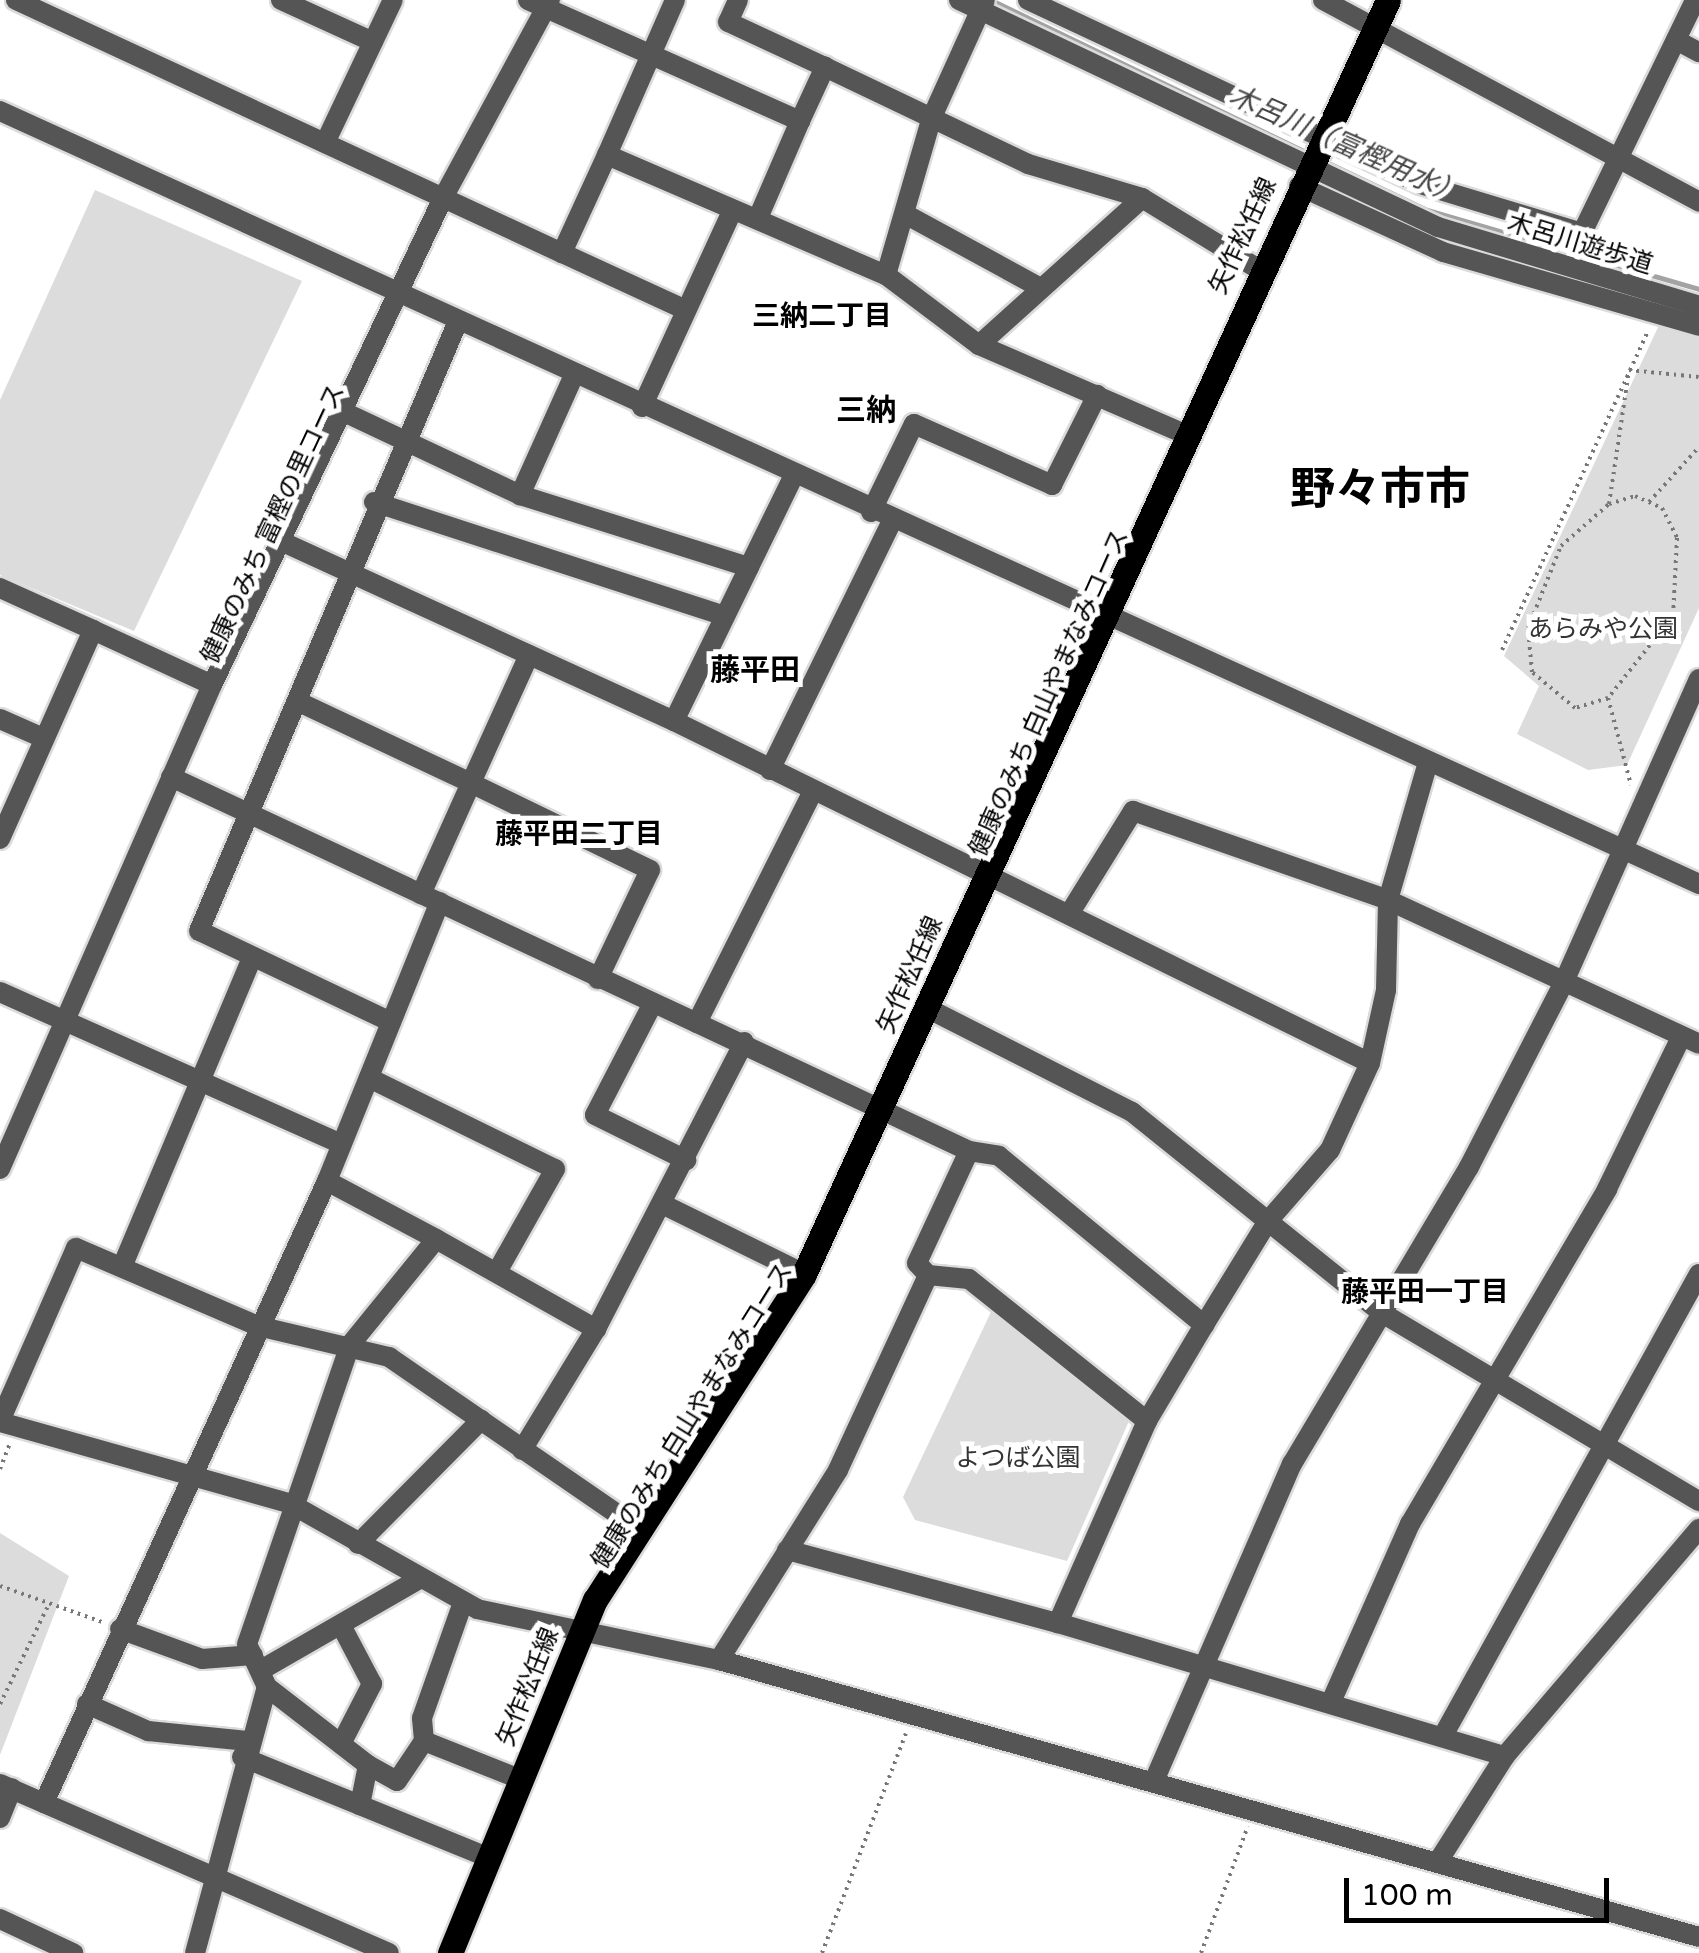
<!DOCTYPE html>
<html>
<head>
<meta charset="utf-8">
<style>
	body { margin:0 }
	#map { position:relative; width:1699px; height:1953px; overflow:hidden; background:#fff; font-family:"Varela Round","Noto Sans JP",sans-serif }
	div>[style] { position:absolute }
	.green>* { inset:0; background:#dcdcdc }
	.stream>* { height:5px; margin:-2.5px; padding:0 2.5px; transform-origin:2.5px; border-radius:2.5px; background:#a3a3a3 }
	.path>* { height:4px; margin-top:-2px; transform-origin:0; background:repeating-linear-gradient(90deg,#777 0 2.5px,transparent 0 7.5px) }
	.roads { filter:drop-shadow(2px 0 #dbdbdb) drop-shadow(-2px 0 #dbdbdb) drop-shadow(0 2px #dbdbdb) drop-shadow(0 -2px #dbdbdb) }
	.minor>* { height:20px; margin:-10px; padding:0 10px; transform-origin:10px; border-radius:10px; background:#555 }
	.major>* { height:25px; margin:-12.5px; padding:0 12.5px; transform-origin:12.5px; border-radius:12.5px; background:#000 }
	span { translate:-50% -50%; white-space:nowrap; text-align:center; line-height:1.15; -webkit-text-stroke:10px #fff; paint-order:stroke }
	.street-label { font-size:25px; color:#000 }
	.park-label { font-size:25px; color:#333 }
	.water-label { font-size:28px; color:#444; font-style:italic }
	.neighbourhood-label { font-size:28px; color:#000; font-weight:700 }
	.quarter-label { font-size:30px; color:#000; font-weight:700 }
	.town-label { font-size:45px; color:#000; font-weight:700 }
	.scale { position:absolute; left:1344px; top:1878px; width:265px; height:45px; box-sizing:border-box; border:5px solid #000; border-top:0; padding-left:12px; font-size:30px; line-height:35px; white-space:nowrap; color:#000; -webkit-text-stroke:8px #fff; paint-order:stroke }
</style>
</head>
<body>
<div id="map">
	<div class="green">
		<i style="clip-path:polygon(95px 190px,302px 281px,134px 631px,0 575px,0 400px)"></i>
		<i style="clip-path:polygon(1660px 323px,1699px 335px,1699px 608px,1627px 765px,1588px 770px,1517px 734px,1539px 686px,1504px 656px)"></i>
		<i style="clip-path:polygon(991px 1312px,1129px 1421px,1067px 1561px,915px 1520px,903px 1497px)"></i>
		<i style="clip-path:polygon(0 1533px,69px 1576px,0 1755px)"></i>
	</div>
	<div class="stream">
		<i style="left:991px;top:0;width:354px;rotate:25.8deg"></i>
		<i style="left:1324px;top:161px;width:114px;rotate:25.4deg"></i>
		<i style="left:1427px;top:210px;width:283px;rotate:16.2deg"></i>
	</div>
	<div class="path">
		<i style="left:1635px;top:496px;width:30px;rotate:24deg"></i>
		<i style="left:1662px;top:508px;width:34px;rotate:63deg"></i>
		<i style="left:1677px;top:538px;width:78px;rotate:92.9deg"></i>
		<i style="left:1673px;top:616px;width:105px;rotate:128.4deg"></i>
		<i style="left:1608px;top:698px;width:34px;rotate:163deg"></i>
		<i style="left:1575px;top:708px;width:56px;rotate:-140.1deg"></i>
		<i style="left:1532px;top:672px;width:44px;rotate:-95.2deg"></i>
		<i style="left:1528px;top:628px;width:88px;rotate:-68.1deg"></i>
		<i style="left:1561px;top:546px;width:64px;rotate:-41.2deg"></i>
		<i style="left:1609px;top:504px;width:27px;rotate:-17deg"></i>
		<i style="left:1649px;top:502px;width:74px;rotate:-47.7deg"></i>
		<i style="left:1609px;top:504px;width:135px;rotate:-81.5deg"></i>
		<i style="left:1629px;top:370px;width:70px;rotate:5.7deg"></i>
		<i style="left:1502px;top:650px;width:351px;rotate:-65.4deg"></i>
		<i style="left:1608px;top:698px;width:90px;rotate:75.2deg"></i>
		<i style="left:0;top:1469px;width:26px;rotate:-69deg"></i>
		<i style="left:0;top:1586px;width:108px;rotate:19.4deg"></i>
		<i style="left:0;top:1704px;width:109px;rotate:-63.9deg"></i>
		<i style="left:822px;top:1953px;width:235px;rotate:-69.1deg"></i>
		<i style="left:1201px;top:1953px;width:135px;rotate:-69.7deg"></i>
	</div>
	<div class="roads">
		<div class="minor">
			<i style="left:16px;top:0;width:602px;rotate:24.86deg"></i>
			<i style="left:281px;top:0;width:101px;rotate:24.5deg"></i>
			<i style="left:528px;top:0;width:298px;rotate:24deg"></i>
			<i style="left:800px;top:121px;width:60px;rotate:-65.2deg"></i>
			<i style="left:825px;top:67px;width:225px;rotate:25.5deg"></i>
			<i style="left:1028px;top:164px;width:119px;rotate:16.6deg"></i>
			<i style="left:1142px;top:198px;width:138px;rotate:31.4deg"></i>
			<i style="left:675px;top:0;width:169px;rotate:113.7deg"></i>
			<i style="left:607px;top:155px;width:304px;rotate:23.3deg"></i>
			<i style="left:886px;top:275px;width:116px;rotate:37deg"></i>
			<i style="left:979px;top:345px;width:224px;rotate:23.4deg"></i>
			<i style="left:738px;top:0;width:24px;rotate:114deg"></i>
			<i style="left:728px;top:22px;width:107px;rotate:24.9deg"></i>
			<i style="left:959px;top:0;width:530px;rotate:25.36deg"></i>
			<i style="left:1438px;top:227px;width:273px;rotate:16.8deg"></i>
			<i style="left:1028px;top:0;width:433px;rotate:25.1deg"></i>
			<i style="left:1420px;top:184px;width:169px;rotate:16.8deg"></i>
			<i style="left:1582px;top:233px;width:259px;rotate:-64.1deg"></i>
			<i style="left:1323px;top:0;width:427px;rotate:28.2deg"></i>
			<i style="left:1676px;top:40px;width:26px;rotate:28deg"></i>
			<i style="left:0;top:111px;width:1867px;rotate:24.46deg"></i>
			<i style="left:325px;top:143px;width:158px;rotate:-64.6deg"></i>
			<i style="left:607px;top:155px;width:108px;rotate:114.7deg"></i>
			<i style="left:562px;top:253px;width:136px;rotate:24.7deg"></i>
			<i style="left:1299px;top:186px;width:158px;rotate:24.6deg"></i>
			<i style="left:1443px;top:252px;width:266px;rotate:16.1deg"></i>
			<i style="left:905px;top:214px;width:155px;rotate:28.6deg"></i>
			<i style="left:758px;top:218px;width:106px;rotate:-66.6deg"></i>
			<i style="left:886px;top:275px;width:165px;rotate:-73.8deg"></i>
			<i style="left:932px;top:117px;width:128px;rotate:-65.6deg"></i>
			<i style="left:979px;top:345px;width:219px;rotate:-42deg"></i>
			<i style="left:574px;top:375px;width:132px;rotate:114.2deg"></i>
			<i style="left:520px;top:495px;width:240px;rotate:17.5deg"></i>
			<i style="left:749px;top:567px;width:100px;rotate:-63.9deg"></i>
			<i style="left:642px;top:407px;width:216px;rotate:-65.3deg"></i>
			<i style="left:346px;top:413px;width:192px;rotate:25.2deg"></i>
			<i style="left:374px;top:502px;width:369px;rotate:18deg"></i>
			<i style="left:871px;top:512px;width:98px;rotate:-64deg"></i>
			<i style="left:914px;top:424px;width:151px;rotate:23.8deg"></i>
			<i style="left:1052px;top:485px;width:101px;rotate:-63.4deg"></i>
			<i style="left:285px;top:543px;width:428px;rotate:24.6deg"></i>
			<i style="left:674px;top:721px;width:775px;rotate:26.17deg"></i>
			<i style="left:0;top:588px;width:102px;rotate:24.3deg"></i>
			<i style="left:529px;top:655px;width:141px;rotate:114.4deg"></i>
			<i style="left:471px;top:783px;width:199px;rotate:25.9deg"></i>
			<i style="left:650px;top:870px;width:121px;rotate:115.5deg"></i>
			<i style="left:301px;top:703px;width:188px;rotate:25.2deg"></i>
			<i style="left:471px;top:783px;width:122px;rotate:114.2deg"></i>
			<i style="left:0;top:719px;width:47px;rotate:23.8deg"></i>
			<i style="left:674px;top:721px;width:171px;rotate:-64deg"></i>
			<i style="left:770px;top:770px;width:277px;rotate:-63.9deg"></i>
			<i style="left:171px;top:777px;width:581px;rotate:25.06deg"></i>
			<i style="left:812px;top:793px;width:257px;rotate:116.6deg"></i>
			<i style="left:697px;top:1023px;width:301px;rotate:25.2deg"></i>
			<i style="left:969px;top:1151px;width:30px;rotate:9deg"></i>
			<i style="left:999px;top:1156px;width:266px;rotate:39.5deg"></i>
			<i style="left:1204px;top:1325px;width:112px;rotate:120.7deg"></i>
			<i style="left:1147px;top:1421px;width:221px;rotate:113.8deg"></i>
			<i style="left:1058px;top:1623px;width:466px;rotate:16.6deg"></i>
			<i style="left:1505px;top:1756px;width:299px;rotate:-49.5deg"></i>
			<i style="left:0;top:839px;width:229px;rotate:-66deg"></i>
			<i style="left:93px;top:630px;width:131px;rotate:24.8deg"></i>
			<i style="left:1071px;top:911px;width:118px;rotate:-58.2deg"></i>
			<i style="left:1133px;top:811px;width:270px;rotate:19.2deg"></i>
			<i style="left:1388px;top:900px;width:343px;rotate:24.8deg"></i>
			<i style="left:0;top:992px;width:374px;rotate:24deg"></i>
			<i style="left:653px;top:1003px;width:126px;rotate:117.4deg"></i>
			<i style="left:595px;top:1115px;width:102px;rotate:26.3deg"></i>
			<i style="left:929px;top:1009px;width:228px;rotate:26.9deg"></i>
			<i style="left:1132px;top:1112px;width:321px;rotate:38.8deg"></i>
			<i style="left:1382px;top:1313px;width:369px;rotate:30.7deg"></i>
			<i style="left:391px;top:1022px;width:212px;rotate:-154.6deg"></i>
			<i style="left:199px;top:931px;width:663px;rotate:-66.99deg"></i>
			<i style="left:369px;top:1078px;width:207px;rotate:26.1deg"></i>
			<i style="left:555px;top:1169px;width:116px;rotate:119.4deg"></i>
			<i style="left:0;top:1169px;width:528px;rotate:-66.35deg"></i>
			<i style="left:212px;top:685px;width:539px;rotate:-64.62deg"></i>
			<i style="left:443px;top:198px;width:225px;rotate:-61.6deg"></i>
			<i style="left:327px;top:1181px;width:123px;rotate:28deg"></i>
			<i style="left:664px;top:1205px;width:156px;rotate:26.2deg"></i>
			<i style="left:122px;top:1267px;width:335px;rotate:-67.2deg"></i>
			<i style="left:928px;top:1275px;width:41px;rotate:5.6deg"></i>
			<i style="left:969px;top:1279px;width:228px;rotate:38.6deg"></i>
			<i style="left:1204px;top:1325px;width:122px;rotate:-58.4deg"></i>
			<i style="left:1268px;top:1221px;width:94px;rotate:-48.9deg"></i>
			<i style="left:1330px;top:1150px;width:96px;rotate:-65.3deg"></i>
			<i style="left:1370px;top:1063px;width:75px;rotate:-77.6deg"></i>
			<i style="left:1386px;top:990px;width:90px;rotate:-88.7deg"></i>
			<i style="left:1388px;top:900px;width:140px;rotate:-73.8deg"></i>
			<i style="left:0;top:1421px;width:189px;rotate:-66.3deg"></i>
			<i style="left:76px;top:1248px;width:198px;rotate:23.2deg"></i>
			<i style="left:258px;top:1326px;width:135px;rotate:13.3deg"></i>
			<i style="left:389px;top:1357px;width:307px;rotate:34.5deg"></i>
			<i style="left:0;top:1422px;width:302px;rotate:15.7deg"></i>
			<i style="left:291px;top:1504px;width:214px;rotate:29.4deg"></i>
			<i style="left:477px;top:1609px;width:247px;rotate:11.9deg"></i>
			<i style="left:719px;top:1660px;width:1018px;rotate:15.78deg"></i>
			<i style="left:522px;top:1450px;width:142px;rotate:-58.6deg"></i>
			<i style="left:358px;top:1544px;width:175px;rotate:-45.2deg"></i>
			<i style="left:787px;top:1550px;width:281px;rotate:15.1deg"></i>
			<i style="left:120px;top:1629px;width:87px;rotate:20.1deg"></i>
			<i style="left:202px;top:1659px;width:51px;rotate:-4.5deg"></i>
			<i style="left:719px;top:1660px;width:224px;rotate:-57.9deg"></i>
			<i style="left:838px;top:1470px;width:215px;rotate:-65.2deg"></i>
			<i style="left:928px;top:1275px;width:16px;rotate:-133deg"></i>
			<i style="left:917px;top:1263px;width:123px;rotate:-65.1deg"></i>
			<i style="left:261px;top:1670px;width:182px;rotate:-29.9deg"></i>
			<i style="left:267px;top:1687px;width:128px;rotate:37.7deg"></i>
			<i style="left:368px;top:1765px;width:41px;rotate:101.3deg"></i>
			<i style="left:1331px;top:1702px;width:195px;rotate:-66.1deg"></i>
			<i style="left:1410px;top:1524px;width:389px;rotate:-59.5deg"></i>
			<i style="left:1607px;top:1189px;width:169px;rotate:-64deg"></i>
			<i style="left:87px;top:1704px;width:67px;rotate:23.9deg"></i>
			<i style="left:148px;top:1731px;width:100px;rotate:5.7deg"></i>
			<i style="left:1444px;top:1734px;width:526px;rotate:-61deg"></i>
			<i style="left:424px;top:1741px;width:105px;rotate:21.7deg"></i>
			<i style="left:341px;top:1744px;width:68px;rotate:-62.7deg"></i>
			<i style="left:372px;top:1684px;width:64px;rotate:-117.8deg"></i>
			<i style="left:242px;top:1757px;width:268px;rotate:22.2deg"></i>
			<i style="left:368px;top:1765px;width:33px;rotate:29deg"></i>
			<i style="left:397px;top:1781px;width:48px;rotate:-56deg"></i>
			<i style="left:424px;top:1741px;width:23px;rotate:-95deg"></i>
			<i style="left:422px;top:1718px;width:123px;rotate:-70.5deg"></i>
			<i style="left:1154px;top:1781px;width:346px;rotate:-66.5deg"></i>
			<i style="left:1292px;top:1464px;width:346px;rotate:-59.2deg"></i>
			<i style="left:1469px;top:1167px;width:206px;rotate:-62.8deg"></i>
			<i style="left:1563px;top:984px;width:334px;rotate:-66deg"></i>
			<i style="left:0;top:1784px;width:48px;rotate:23.4deg"></i>
			<i style="left:44px;top:1803px;width:683px;rotate:-65.54deg"></i>
			<i style="left:327px;top:1181px;width:301px;rotate:-68deg"></i>
			<i style="left:44px;top:1803px;width:376px;rotate:23.5deg"></i>
			<i style="left:0;top:1818px;width:32px;rotate:-68deg"></i>
			<i style="left:1439px;top:1860px;width:123px;rotate:-57.6deg"></i>
			<i style="left:0;top:1919px;width:81px;rotate:25deg"></i>
			<i style="left:195px;top:1953px;width:276px;rotate:-74.9deg"></i>
			<i style="left:267px;top:1687px;width:47px;rotate:-114.9deg"></i>
			<i style="left:247px;top:1644px;width:316px;rotate:-71deg"></i>
			<i style="left:350px;top:1345px;width:136px;rotate:-50.9deg"></i>
			<i style="left:436px;top:1239px;width:184px;rotate:29.4deg"></i>
			<i style="left:596px;top:1329px;width:323px;rotate:-62.7deg"></i>
		</div>
		<div class="major">
			<i style="left:450px;top:1953px;width:382px;rotate:-67.7deg"></i>
			<i style="left:595px;top:1600px;width:387px;rotate:-57.3deg"></i>
			<i style="left:804px;top:1274px;width:1401px;rotate:-65.37deg"></i>
		</div>
	</div>
	<div class="street-label">
		<span style="left:1243px;top:236px;rotate:-65deg">矢作松任線</span>
		<span style="left:1580px;top:244px;rotate:17deg">木呂川遊歩道</span>
		<span style="left:273px;top:524px;rotate:-65deg">健康のみち 富樫の里コース</span>
		<span style="left:1049px;top:693px;rotate:-66deg">健康のみち 白山やまなみコース</span>
		<span style="left:910px;top:975px;rotate:-66deg">矢作松任線</span>
		<span style="left:692px;top:1416px;rotate:-58deg">健康のみち 白山やまなみコース</span>
		<span style="left:528px;top:1687px;rotate:-68deg">矢作松任線</span>
	</div>
	<div class="park-label">
		<span style="left:1603px;top:629px">あらみや公園</span>
		<span style="left:1018px;top:1458px">よつば公園</span>
	</div>
	<div class="water-label">
		<span style="left:1346px;top:145px;rotate:24deg">木呂川（富樫用水）</span>
	</div>
	<div class="neighbourhood-label">
		<span style="left:822px;top:316px">三納二丁目</span>
		<span style="left:579px;top:834px">藤平田二丁目</span>
		<span style="left:1425px;top:1292px">藤平田一丁目</span>
	</div>
	<div class="quarter-label">
		<span style="left:866px;top:411px">三納</span>
		<span style="left:755px;top:671px">藤平田</span>
	</div>
	<div class="town-label">
		<span style="left:1380px;top:491px">野々市市</span>
	</div>
	<div class="scale">100 m</div>
</div>
</body>
</html>
